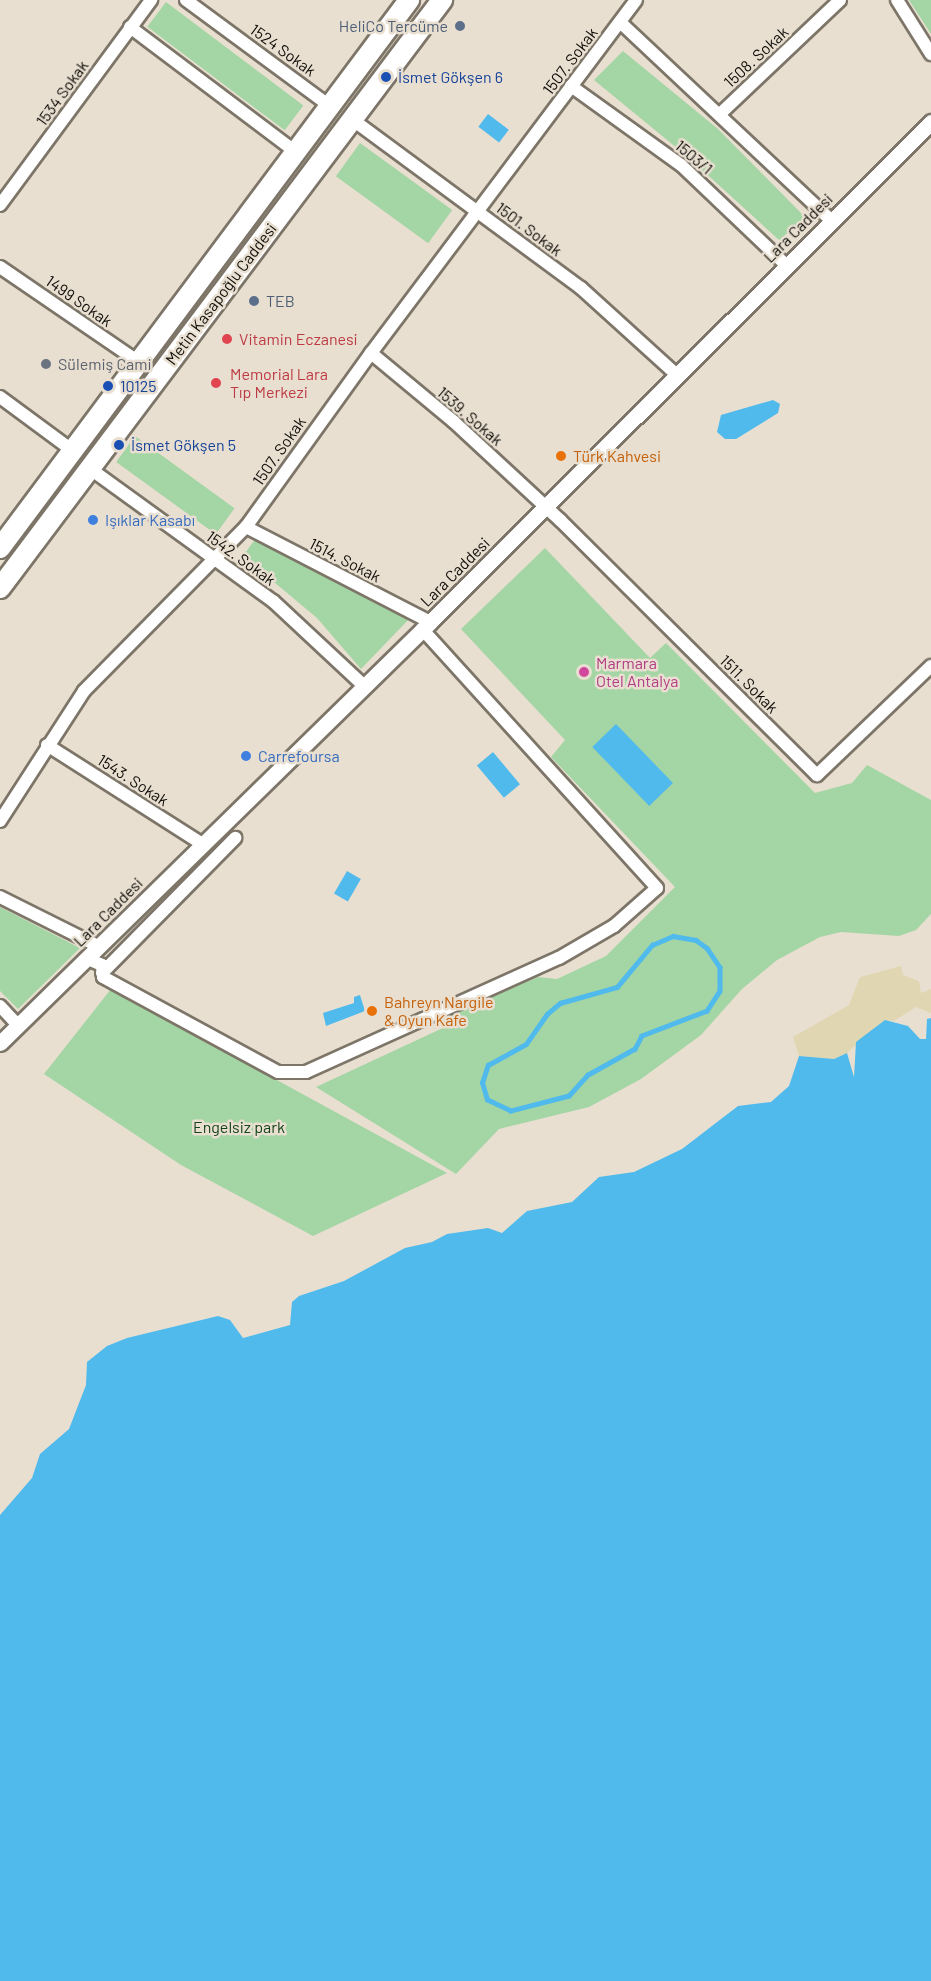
<!DOCTYPE html>
<html>
<head>
<meta charset="utf-8">
<style>
	body { margin:0 }
	#map { position:relative; width:931px; height:1981px; overflow:hidden; background:#e8dfd1; font-family:Barlow,sans-serif }
	div>[style] { position:absolute }
	.green>* { inset:0; background:#a4d5a4; transform-origin:0 0 }
	.sand>* { inset:0; background:#e0d7b2 }
	.water>* { inset:0; background:#50baed; transform-origin:0 0 }
	.stream>* { height:4.5px; margin:-2.25px; padding:0 2.25px; transform-origin:2.25px; border-radius:2.25px; background:#50baed }
	.roads { filter:drop-shadow(2px 0 #7d7568) drop-shadow(-2px 0 #7d7568) drop-shadow(0 2px #7d7568) drop-shadow(0 -2px #7d7568) }
	.minor>* { height:12px; margin:-6px; padding:0 6px; transform-origin:6px; border-radius:6px; background:#fff }
	.tertiary>* { height:15px; margin:-7.5px; padding:0 7.5px; transform-origin:7.5px; border-radius:7.5px; background:#fff }
	.primary>* { height:20px; margin:-10px; padding:0 10px; transform-origin:10px; border-radius:10px; background:#fff }
	.dots>* { width:16px; height:16px; translate:-50% -50%; box-sizing:border-box; border:3px solid #e8dfd1; border-radius:50% }
	span { translate:-50% -50%; white-space:nowrap; text-align:center; line-height:1.15; -webkit-text-stroke:5px #e8dfd1; paint-order:stroke }
	.service-label { font-size:16px; color:#4e5e75 }
	.right { translate:-100% -50%; text-align:right }
	.left { translate:0 -50%; text-align:left }
	.street-label { font-size:16px; color:#0f0c07 }
	.transit-label { font-size:16px; color:#164399 }
	.health-label { font-size:16px; color:#be3a42 }
	.worship-label { font-size:16px; color:#5b616d }
	.food-label { font-size:16px; color:#c56008 }
	.shop-label { font-size:16px; color:#366cbe }
	.hotel-label { font-size:16px; color:#b23c85 }
	.park-label { font-size:16px; color:#144518 }
</style>
</head>
<body>
<div id="map">
	<div class="green">
		<i style="clip-path:polygon(909px 0,931px 0,931px 34px)"></i>
		<i style="left:166px;top:2px;width:172px;height:31px;rotate:37deg"></i>
		<i style="clip-path:polygon(623px 51px,718px 129px,806px 218px,779px 240px,689px 158px,594px 80px)"></i>
		<i style="left:360px;top:143px;width:114px;height:41px;rotate:36deg"></i>
		<i style="left:135px;top:436px;width:123px;height:32px;rotate:36deg"></i>
		<i style="clip-path:polygon(256px 538px,411px 617px,361px 669px,317px 618px,243px 556px)"></i>
		<i style="clip-path:polygon(545px 548px,650px 658px,666px 643px,815px 793px,852px 783px,867px 765px,931px 800px,931px 914px,916px 930px,899px 936px,841px 932px,820px 937px,777px 960px,742px 989px,701px 1035px,641px 1079px,589px 1107px,499px 1129px,456px 1174px,316px 1087px,445px 1027px,450px 1014px,538px 977px,557px 979px,606px 956px,675px 887px,551px 757px,565px 740px,461px 629px)"></i>
		<i style="clip-path:polygon(0 907px,80px 948px,18px 1009px,0 991px)"></i>
		<i style="clip-path:polygon(111px 989px,242px 1061px,447px 1173px,313px 1236px,181px 1165px,44px 1074px)"></i>
	</div>
	<div class="sand">
		<i style="clip-path:polygon(901px 966px,903px 975px,919px 981px,921px 993px,931px 989px,931px 1013px,916px 1007px,894px 1021px,885px 1020px,847px 1053px,834px 1059px,799px 1056px,793px 1037px,849px 1005px,860px 977px)"></i>
	</div>
	<div class="water">
		<i style="left:488px;top:114px;width:26px;height:16px;rotate:37deg"></i>
		<i style="clip-path:polygon(773px 400px,780px 404px,778px 413px,736px 439px,725px 439px,717px 432px,721px 415px)"></i>
		<i style="left:616px;top:724px;width:82px;height:33px;rotate:46deg"></i>
		<i style="left:493px;top:752px;width:42px;height:21px;rotate:50deg"></i>
		<i style="left:347px;top:871px;width:16px;height:26px;rotate:30deg"></i>
		<i style="clip-path:polygon(360px 995px,365px 1011px,326px 1026px,323px 1013px,354px 1003px,354px 997px)"></i>
		<i style="clip-path:polygon(931px 1018px,931px 1981px,0 1981px,0 1515px,32px 1478px,40px 1454px,69px 1429px,86px 1385px,87px 1362px,107px 1346px,127px 1338px,218px 1316px,230px 1320px,243px 1338px,290px 1325px,292px 1302px,299px 1296px,344px 1281px,405px 1248px,432px 1242px,447px 1234px,488px 1228px,502px 1233px,527px 1211px,572px 1202px,599px 1177px,634px 1172px,682px 1149px,738px 1106px,771px 1102px,789px 1086px,799px 1056px,834px 1059px,847px 1053px,854px 1077px,856px 1042px,885px 1020px,908px 1026px,920px 1039px,926px 1039px,927px 1019px)"></i>
	</div>
	<div class="stream">
		<i style="left:673px;top:936px;width:23px;rotate:10deg"></i>
		<i style="left:696px;top:940px;width:14px;rotate:36deg"></i>
		<i style="left:707px;top:948px;width:23px;rotate:56deg"></i>
		<i style="left:720px;top:967px;width:24px;rotate:90deg"></i>
		<i style="left:720px;top:991px;width:24px;rotate:123deg"></i>
		<i style="left:707px;top:1011px;width:70px;rotate:159deg"></i>
		<i style="left:642px;top:1036px;width:15px;rotate:118deg"></i>
		<i style="left:635px;top:1049px;width:54px;rotate:151deg"></i>
		<i style="left:588px;top:1075px;width:28px;rotate:132deg"></i>
		<i style="left:569px;top:1096px;width:60px;rotate:165.5deg"></i>
		<i style="left:511px;top:1111px;width:26px;rotate:-155deg"></i>
		<i style="left:487px;top:1100px;width:18px;rotate:-106deg"></i>
		<i style="left:482px;top:1083px;width:19px;rotate:-72deg"></i>
		<i style="left:488px;top:1065px;width:43px;rotate:-28.9deg"></i>
		<i style="left:526px;top:1044px;width:37px;rotate:-55deg"></i>
		<i style="left:547px;top:1014px;width:17px;rotate:-40deg"></i>
		<i style="left:560px;top:1003px;width:59px;rotate:-15.7deg"></i>
		<i style="left:617px;top:987px;width:55px;rotate:-50.2deg"></i>
		<i style="left:652px;top:945px;width:23px;rotate:-23deg"></i>
	</div>
	<div class="roads">
		<div class="minor">
			<i style="left:186px;top:0;width:179px;rotate:36.4deg"></i>
			<i style="left:897px;top:0;width:64px;rotate:57.8deg"></i>
			<i style="left:620px;top:22px;width:289px;rotate:43.2deg"></i>
			<i style="left:130px;top:27px;width:208px;rotate:37deg"></i>
			<i style="left:571px;top:86px;width:135px;rotate:35.7deg"></i>
			<i style="left:681px;top:165px;width:145px;rotate:43.6deg"></i>
			<i style="left:721px;top:113px;width:164px;rotate:-43.5deg"></i>
			<i style="left:353px;top:120px;width:283px;rotate:36.4deg"></i>
			<i style="left:581px;top:288px;width:130px;rotate:42.2deg"></i>
			<i style="left:0;top:205px;width:255px;rotate:-53.6deg"></i>
			<i style="left:0;top:267px;width:168px;rotate:34.4deg"></i>
			<i style="left:371px;top:353px;width:107px;rotate:39.7deg"></i>
			<i style="left:453px;top:421px;width:146px;rotate:42.8deg"></i>
			<i style="left:560px;top:520px;width:362px;rotate:44.8deg"></i>
			<i style="left:817px;top:775px;width:158px;rotate:-43.7deg"></i>
			<i style="left:0;top:397px;width:89px;rotate:36.4deg"></i>
			<i style="left:89px;top:468px;width:227px;rotate:35.9deg"></i>
			<i style="left:273px;top:601px;width:125px;rotate:43deg"></i>
			<i style="left:246px;top:527px;width:207px;rotate:27.3deg"></i>
			<i style="left:47px;top:745px;width:183px;rotate:32.5deg"></i>
			<i style="left:0;top:821px;width:155px;rotate:-57.1deg"></i>
			<i style="left:84px;top:691px;width:231px;rotate:-45.4deg"></i>
			<i style="left:246px;top:527px;width:214px;rotate:-54.3deg"></i>
			<i style="left:371px;top:353px;width:441px;rotate:-53.1deg"></i>
			<i style="left:0;top:897px;width:112px;rotate:26.6deg"></i>
			<i style="left:88px;top:959px;width:15px;rotate:23deg"></i>
			<i style="left:102px;top:965px;width:12px;rotate:85deg"></i>
			<i style="left:103px;top:977px;width:199px;rotate:28.5deg"></i>
			<i style="left:278px;top:1072px;width:28px"></i>
			<i style="left:306px;top:1072px;width:277px;rotate:-24.3deg"></i>
			<i style="left:559px;top:958px;width:64px;rotate:-30.2deg"></i>
			<i style="left:614px;top:926px;width:57px;rotate:-41.5deg"></i>
			<i style="left:657px;top:888px;width:350px;rotate:-132.2deg"></i>
			<i style="left:102px;top:973px;width:190px;rotate:-45.4deg"></i>
			<i style="left:0;top:1006px;width:26px;rotate:47deg"></i>
		</div>
		<div class="tertiary">
			<i style="left:0;top:1043px;width:602px;rotate:-44.39deg"></i>
			<i style="left:430px;top:622px;width:708px;rotate:-44.94deg"></i>
		</div>
		<div class="primary">
			<i style="left:0;top:548px;width:684px;rotate:-53.26deg"></i>
			<i style="left:0;top:588px;width:736px;rotate:-53.07deg"></i>
		</div>
	</div>
	<div class="dots">
		<i style="left:460px;top:26px;background:#5c6f8a"></i>
		<i style="left:386px;top:77px;background:#1a4fb4"></i>
		<i style="left:254px;top:301px;background:#5c6f8a"></i>
		<i style="left:227px;top:339px;background:#e0444e"></i>
		<i style="left:46px;top:364px;background:#6b7280"></i>
		<i style="left:216px;top:383px;background:#e0444e"></i>
		<i style="left:108px;top:386px;background:#1a4fb4"></i>
		<i style="left:119px;top:445px;background:#1a4fb4"></i>
		<i style="left:561px;top:456px;background:#e8710a"></i>
		<i style="left:93px;top:520px;background:#3f7fe0"></i>
		<i style="left:584px;top:672px;background:#d1479c"></i>
		<i style="left:246px;top:756px;background:#3f7fe0"></i>
		<i style="left:372px;top:1011px;background:#e8710a"></i>
	</div>
	<div class="service-label">
		<span class="right" style="left:448px;top:26px">HeliCo Tercüme</span>
		<span class="left" style="left:266px;top:301px">TEB</span>
	</div>
	<div class="street-label">
		<span style="left:283px;top:50px;rotate:36deg">1524 Sokak</span>
		<span style="left:756px;top:57px;rotate:-43deg">1508. Sokak</span>
		<span style="left:570px;top:61px;rotate:-53deg">1507. Sokak</span>
		<span style="left:62px;top:93px;rotate:-54deg">1534 Sokak</span>
		<span style="left:694px;top:157px;rotate:40deg">1503/1</span>
		<span style="left:798px;top:228px;rotate:-45deg">Lara Caddesi</span>
		<span style="left:529px;top:229px;rotate:37deg">1501. Sokak</span>
		<span style="left:221px;top:294px;rotate:-53deg">Metin Kasapoğlu Caddesi</span>
		<span style="left:79px;top:301px;rotate:35deg">1499 Sokak</span>
		<span style="left:470px;top:416px;rotate:41deg">1539. Sokak</span>
		<span style="left:279px;top:451px;rotate:-55deg">1507. Sokak</span>
		<span style="left:241px;top:558px;rotate:36deg">1542. Sokak</span>
		<span style="left:345px;top:560px;rotate:27deg">1514. Sokak</span>
		<span style="left:455px;top:572px;rotate:-45deg">Lara Caddesi</span>
		<span style="left:749px;top:684px;rotate:45deg">1511. Sokak</span>
		<span style="left:133px;top:780px;rotate:33deg">1543. Sokak</span>
		<span style="left:108px;top:912px;rotate:-45deg">Lara Caddesi</span>
	</div>
	<div class="transit-label">
		<span class="left" style="left:398px;top:77px">İsmet Gökşen 6</span>
		<span class="left" style="left:120px;top:386px">10125</span>
		<span class="left" style="left:131px;top:445px">İsmet Gökşen 5</span>
	</div>
	<div class="health-label">
		<span class="left" style="left:239px;top:339px">Vitamin Eczanesi</span>
		<span class="left" style="left:230px;top:383px">Memorial Lara<br>Tıp Merkezi</span>
	</div>
	<div class="worship-label">
		<span class="left" style="left:58px;top:364px">Sülemiş Cami</span>
	</div>
	<div class="food-label">
		<span class="left" style="left:573px;top:456px">Türk Kahvesi</span>
		<span class="left" style="left:384px;top:1011px">Bahreyn Nargile<br>&amp; Oyun Kafe</span>
	</div>
	<div class="shop-label">
		<span class="left" style="left:105px;top:520px">Işıklar Kasabı</span>
		<span class="left" style="left:258px;top:756px">Carrefoursa</span>
	</div>
	<div class="hotel-label">
		<span class="left" style="left:596px;top:672px">Marmara<br>Otel Antalya</span>
	</div>
	<div class="park-label">
		<span style="left:239px;top:1127px">Engelsiz park</span>
	</div>
</div>
</body>
</html>
